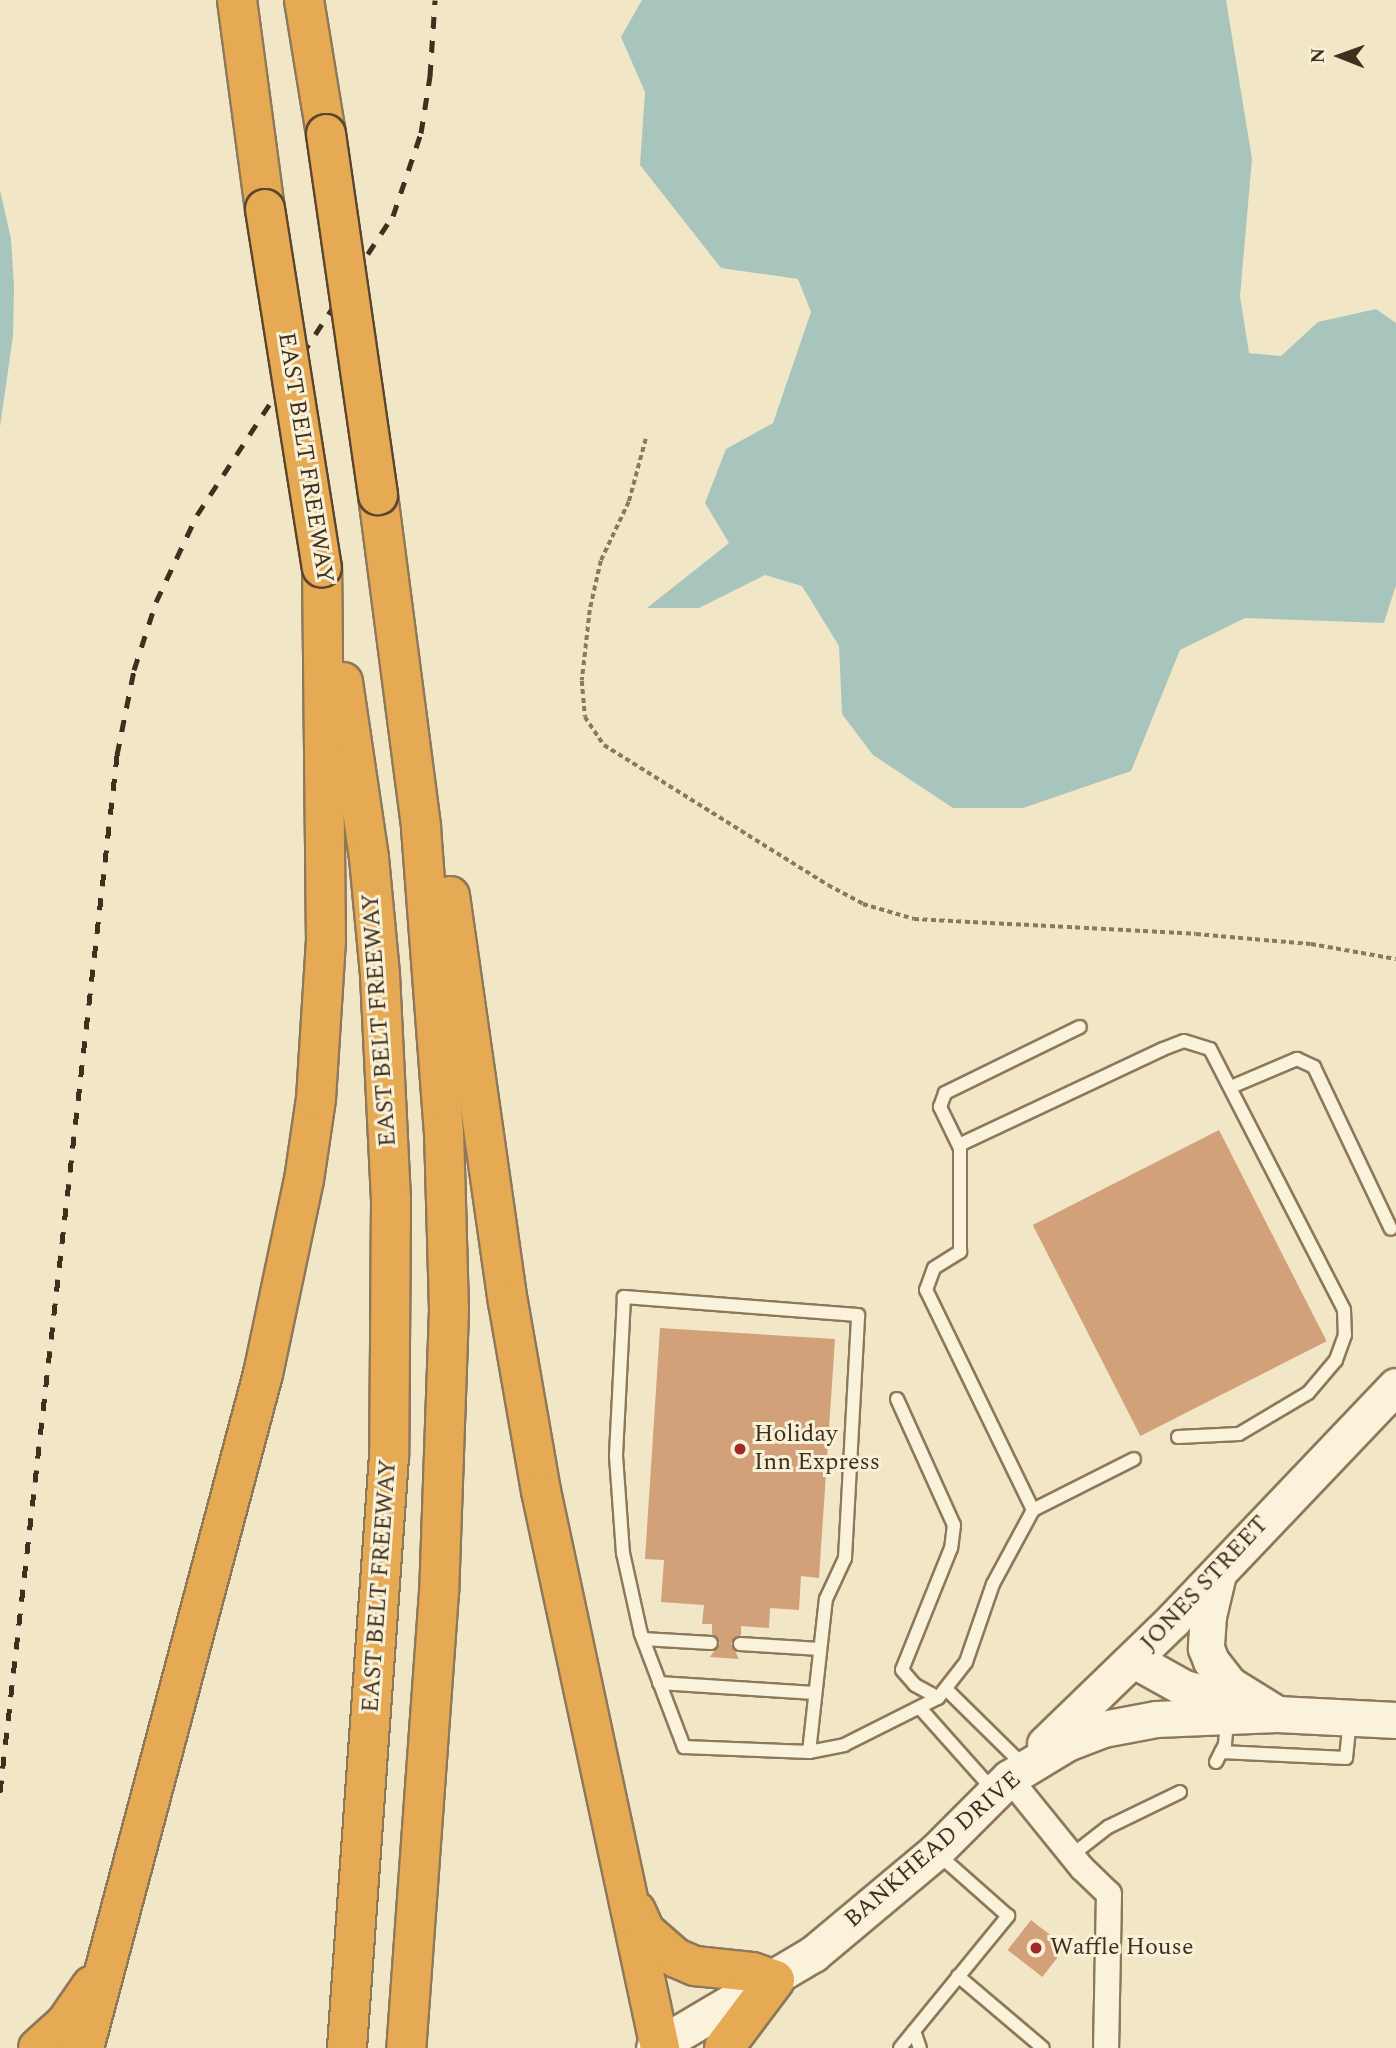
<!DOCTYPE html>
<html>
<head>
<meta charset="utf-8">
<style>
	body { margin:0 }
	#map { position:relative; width:1396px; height:2048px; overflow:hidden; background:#f1e6c6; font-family:Spectral,serif }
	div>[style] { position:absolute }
	.water>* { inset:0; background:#a8c5bd }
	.building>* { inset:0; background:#d2a17a; transform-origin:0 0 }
	.path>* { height:3.5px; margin-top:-1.75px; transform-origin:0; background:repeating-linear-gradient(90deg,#8e785a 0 5px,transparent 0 8.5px) }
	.roads { filter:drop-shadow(2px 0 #8e785a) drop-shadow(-2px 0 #8e785a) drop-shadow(0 2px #8e785a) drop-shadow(0 -2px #8e785a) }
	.lane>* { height:12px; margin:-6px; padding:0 6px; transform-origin:6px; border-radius:6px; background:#fbf2db }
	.street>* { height:24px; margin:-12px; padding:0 12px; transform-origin:12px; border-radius:12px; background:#fbf2db }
	.secondary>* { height:35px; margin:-17.5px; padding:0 17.5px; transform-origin:17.5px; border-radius:17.5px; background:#fbf2db }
	.highway>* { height:38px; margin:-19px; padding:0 19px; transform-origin:19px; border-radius:19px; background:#e5aa53 }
	.rail>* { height:5px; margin-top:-2.5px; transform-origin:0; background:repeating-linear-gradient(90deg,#3e2f1f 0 12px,transparent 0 24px) }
	.bridges { filter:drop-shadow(2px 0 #5c452e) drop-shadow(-2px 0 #5c452e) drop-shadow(0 2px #5c452e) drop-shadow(0 -2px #5c452e) }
	.highway-bridge>* { height:38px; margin:-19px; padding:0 19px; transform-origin:19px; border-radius:19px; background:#e5aa53 }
	.dots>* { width:19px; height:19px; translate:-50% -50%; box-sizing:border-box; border:4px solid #f8f0d7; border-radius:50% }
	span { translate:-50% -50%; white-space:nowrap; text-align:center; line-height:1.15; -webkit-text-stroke:6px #f8f0d7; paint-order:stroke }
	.street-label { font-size:24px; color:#3e2f1f }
	.poi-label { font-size:24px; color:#3e2f1f }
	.left { translate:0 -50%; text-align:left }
	.north { position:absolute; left:1305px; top:21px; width:70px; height:70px; -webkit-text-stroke:5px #f8f0d7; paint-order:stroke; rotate:271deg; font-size:19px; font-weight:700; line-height:28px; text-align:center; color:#3e2f1f }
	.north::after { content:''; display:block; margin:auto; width:24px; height:32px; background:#3e2f1f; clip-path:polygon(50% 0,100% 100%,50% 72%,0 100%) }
</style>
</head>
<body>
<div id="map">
	<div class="water">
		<i style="clip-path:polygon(642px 0,1226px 0,1252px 159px,1240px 296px,1249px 353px,1281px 356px,1318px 322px,1376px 309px,1396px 323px,1396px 585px,1384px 623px,1245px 618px,1180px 650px,1131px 771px,1023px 808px,953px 808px,873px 755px,842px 714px,839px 646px,802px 586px,765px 575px,699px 608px,647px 608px,729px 543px,705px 503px,726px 449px,773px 423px,811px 312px,798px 279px,721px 268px,640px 165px,645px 92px,621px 37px)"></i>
		<i style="clip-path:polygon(0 190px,11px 239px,14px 287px,13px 336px,0 427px)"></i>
	</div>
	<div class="building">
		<i style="left:1219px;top:1130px;width:237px;height:209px;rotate:63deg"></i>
		<i style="clip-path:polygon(660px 1328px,835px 1339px,819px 1578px,801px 1576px,799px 1610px,770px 1608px,769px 1628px,741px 1626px,741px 1635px,731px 1643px,739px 1659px,710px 1657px,720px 1643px,712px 1634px,712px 1624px,702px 1624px,704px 1605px,661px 1602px,664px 1560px,645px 1559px)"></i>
		<i style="left:1031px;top:1920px;width:44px;height:38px;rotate:38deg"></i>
	</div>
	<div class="path">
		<i style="left:646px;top:439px;width:65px;rotate:105.1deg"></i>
		<i style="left:629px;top:502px;width:65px;rotate:115.4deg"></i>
		<i style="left:601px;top:561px;width:50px;rotate:102.7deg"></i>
		<i style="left:590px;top:610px;width:71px;rotate:96.4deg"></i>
		<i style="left:582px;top:681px;width:36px;rotate:85deg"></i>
		<i style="left:585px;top:717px;width:34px;rotate:56deg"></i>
		<i style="left:604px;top:745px;width:264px;rotate:32deg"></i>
		<i style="left:828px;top:885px;width:40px;rotate:28deg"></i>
		<i style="left:863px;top:904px;width:53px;rotate:16.4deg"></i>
		<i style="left:914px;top:919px;width:282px;rotate:3deg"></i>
		<i style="left:1196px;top:934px;width:115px;rotate:5deg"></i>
		<i style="left:1311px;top:944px;width:86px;rotate:10deg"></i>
	</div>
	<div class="roads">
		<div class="lane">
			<i style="left:1231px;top:1087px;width:72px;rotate:-23deg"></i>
			<i style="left:1297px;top:1059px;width:19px;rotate:25deg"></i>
			<i style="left:1314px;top:1067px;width:179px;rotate:64.6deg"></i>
			<i style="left:959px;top:1145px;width:225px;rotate:-25.2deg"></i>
			<i style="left:1163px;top:1049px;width:22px;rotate:-21deg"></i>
			<i style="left:1184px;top:1041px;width:27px;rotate:17deg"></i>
			<i style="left:1210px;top:1049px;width:293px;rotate:62.8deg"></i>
			<i style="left:1344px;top:1310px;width:25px;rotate:88deg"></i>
			<i style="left:1345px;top:1335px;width:27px;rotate:110deg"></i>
			<i style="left:1336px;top:1360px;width:43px;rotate:130.3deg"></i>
			<i style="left:1308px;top:1393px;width:80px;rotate:149.3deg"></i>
			<i style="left:1239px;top:1434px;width:61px;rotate:177.2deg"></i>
			<i style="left:897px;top:1399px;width:138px;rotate:65.7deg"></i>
			<i style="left:954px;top:1525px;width:23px;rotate:97deg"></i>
			<i style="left:951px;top:1548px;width:131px;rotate:111.9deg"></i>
			<i style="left:902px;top:1670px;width:20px;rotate:49deg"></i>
			<i style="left:915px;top:1685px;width:26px;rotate:29deg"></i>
			<i style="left:1033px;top:1510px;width:113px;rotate:-26.8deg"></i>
			<i style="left:643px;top:1639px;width:68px;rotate:3.4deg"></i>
			<i style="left:740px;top:1644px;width:80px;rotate:3.6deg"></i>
			<i style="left:659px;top:1683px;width:156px;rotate:3.7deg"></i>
			<i style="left:946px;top:1689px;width:108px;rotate:44.6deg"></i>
			<i style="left:920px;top:1708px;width:111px;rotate:48.3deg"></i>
			<i style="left:809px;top:1752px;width:154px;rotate:-83.7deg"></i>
			<i style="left:826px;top:1599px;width:45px;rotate:-65.1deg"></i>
			<i style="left:845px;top:1558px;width:243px;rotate:-86.9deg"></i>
			<i style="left:858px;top:1315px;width:235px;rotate:-175.6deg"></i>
			<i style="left:624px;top:1297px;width:159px;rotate:92.9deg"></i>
			<i style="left:616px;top:1456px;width:97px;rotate:85.9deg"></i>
			<i style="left:623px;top:1553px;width:83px;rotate:77.5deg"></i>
			<i style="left:641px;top:1634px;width:121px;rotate:69.2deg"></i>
			<i style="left:684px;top:1747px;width:125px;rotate:2.3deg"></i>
			<i style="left:809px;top:1752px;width:36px;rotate:-11deg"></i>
			<i style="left:844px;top:1745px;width:105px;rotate:-26.6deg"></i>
			<i style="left:938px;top:1698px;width:46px;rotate:-52.1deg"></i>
			<i style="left:966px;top:1662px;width:83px;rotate:-70.9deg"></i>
			<i style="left:993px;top:1584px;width:84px;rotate:-61.6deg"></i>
			<i style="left:1033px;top:1510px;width:245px;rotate:-115.9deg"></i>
			<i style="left:926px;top:1290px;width:23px;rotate:-70deg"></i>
			<i style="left:934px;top:1268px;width:31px;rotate:-32deg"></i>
			<i style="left:960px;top:1252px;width:104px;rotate:-90deg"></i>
			<i style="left:960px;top:1148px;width:46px;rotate:-116deg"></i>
			<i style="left:940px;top:1107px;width:15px;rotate:-70deg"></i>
			<i style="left:945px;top:1093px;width:150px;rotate:-26.1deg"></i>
			<i style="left:1221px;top:1752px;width:125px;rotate:2.7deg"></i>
			<i style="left:1346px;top:1758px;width:38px;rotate:-84deg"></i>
			<i style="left:1216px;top:1762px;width:20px;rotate:-63deg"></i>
			<i style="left:1225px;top:1744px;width:25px;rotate:-85deg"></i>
			<i style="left:1072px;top:1855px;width:46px;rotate:-37.9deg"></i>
			<i style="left:1108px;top:1827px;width:80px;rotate:-25.9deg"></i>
			<i style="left:958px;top:1976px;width:111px;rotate:40.3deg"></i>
			<i style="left:914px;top:2031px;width:18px;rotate:71deg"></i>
			<i style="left:900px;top:2048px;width:171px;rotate:-50.7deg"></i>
			<i style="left:1008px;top:1916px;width:94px;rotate:-138.5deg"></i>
		</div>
		<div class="street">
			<i style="left:1009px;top:1778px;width:116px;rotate:51deg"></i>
			<i style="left:1082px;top:1868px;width:37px;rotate:44deg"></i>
			<i style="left:1109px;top:1894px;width:154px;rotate:91.1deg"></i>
		</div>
		<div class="secondary">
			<i style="left:1218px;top:1574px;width:43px;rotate:103.4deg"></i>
			<i style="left:1208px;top:1616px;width:32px;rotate:94deg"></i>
			<i style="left:1206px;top:1648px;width:14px;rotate:69deg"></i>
			<i style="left:1211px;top:1661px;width:31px;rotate:52deg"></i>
			<i style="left:1230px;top:1685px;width:55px;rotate:31.7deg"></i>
			<i style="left:1134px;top:1660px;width:57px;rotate:29.2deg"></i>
			<i style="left:1184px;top:1688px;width:61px;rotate:15.2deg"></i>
			<i style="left:1045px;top:1744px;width:178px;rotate:-44.1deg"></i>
			<i style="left:1173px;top:1620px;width:323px;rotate:-46.4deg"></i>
			<i style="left:654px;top:2048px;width:185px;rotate:-30.6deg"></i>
			<i style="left:813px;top:1954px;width:160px;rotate:-39.9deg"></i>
			<i style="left:936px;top:1851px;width:103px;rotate:-45deg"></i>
			<i style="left:1009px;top:1778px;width:68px;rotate:-31.1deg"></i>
			<i style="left:1067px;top:1743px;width:39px;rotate:-21deg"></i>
			<i style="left:1103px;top:1729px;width:54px;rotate:-10.7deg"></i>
			<i style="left:1156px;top:1719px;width:121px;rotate:-2.4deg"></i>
			<i style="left:1277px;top:1714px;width:119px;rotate:2.9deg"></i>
		</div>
		<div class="highway">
			<i style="left:237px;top:0;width:211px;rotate:82.4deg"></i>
			<i style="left:304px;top:0;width:136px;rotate:80.7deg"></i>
			<i style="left:378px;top:495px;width:336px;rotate:82.6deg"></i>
			<i style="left:421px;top:828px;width:304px;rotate:85.7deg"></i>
			<i style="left:444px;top:1131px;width:179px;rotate:88.4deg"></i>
			<i style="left:449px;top:1310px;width:282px;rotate:92deg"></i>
			<i style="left:439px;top:1592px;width:457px;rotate:94.1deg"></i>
			<i style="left:343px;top:682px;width:178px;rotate:81.6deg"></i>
			<i style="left:369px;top:858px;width:118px;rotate:84.6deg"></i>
			<i style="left:380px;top:975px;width:226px;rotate:87.2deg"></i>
			<i style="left:391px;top:1201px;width:255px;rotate:90.4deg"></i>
			<i style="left:389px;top:1456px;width:593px;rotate:94.06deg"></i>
			<i style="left:450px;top:896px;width:410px;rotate:81.9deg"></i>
			<i style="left:508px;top:1302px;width:192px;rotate:80.1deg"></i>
			<i style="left:541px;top:1491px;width:570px;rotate:77.94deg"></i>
			<i style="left:636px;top:1911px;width:22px;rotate:66deg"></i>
			<i style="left:645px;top:1931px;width:41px;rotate:41.1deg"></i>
			<i style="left:676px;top:1958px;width:21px;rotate:23deg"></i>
			<i style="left:695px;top:1966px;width:57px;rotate:6deg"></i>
			<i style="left:752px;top:1972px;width:24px;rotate:19deg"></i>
			<i style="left:775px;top:1980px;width:85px;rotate:126.9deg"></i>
			<i style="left:38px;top:2048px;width:36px;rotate:-42deg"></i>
			<i style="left:65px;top:2024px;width:47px;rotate:-55.3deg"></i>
			<i style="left:84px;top:2048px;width:697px;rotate:-75.13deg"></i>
			<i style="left:263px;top:1374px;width:198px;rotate:-78.1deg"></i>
			<i style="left:304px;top:1180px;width:82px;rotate:-81.6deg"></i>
			<i style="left:316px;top:1099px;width:157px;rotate:-86.4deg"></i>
			<i style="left:326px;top:942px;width:375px;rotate:-90.6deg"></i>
		</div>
	</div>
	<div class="rail">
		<i style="left:0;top:1792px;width:1044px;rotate:-83.56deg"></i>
		<i style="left:117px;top:755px;width:87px;rotate:-78.7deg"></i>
		<i style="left:134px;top:670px;width:71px;rotate:-72.1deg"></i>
		<i style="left:156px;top:602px;width:96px;rotate:-64.8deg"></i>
		<i style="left:197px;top:515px;width:358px;rotate:-56.8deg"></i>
		<i style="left:393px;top:216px;width:88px;rotate:-71.4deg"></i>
		<i style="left:421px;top:133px;width:58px;rotate:-81deg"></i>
		<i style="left:430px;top:76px;width:76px;rotate:-86.2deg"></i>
	</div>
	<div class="bridges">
		<div class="highway-bridge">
			<i style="left:326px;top:134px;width:365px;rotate:81.8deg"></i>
			<i style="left:265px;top:209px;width:363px;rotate:81deg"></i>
		</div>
	</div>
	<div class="dots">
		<i style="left:740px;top:1449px;background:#a22926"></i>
		<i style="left:1036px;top:1948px;background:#a22926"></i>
	</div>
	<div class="street-label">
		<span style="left:305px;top:458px;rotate:81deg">EAST BELT FREEWAY</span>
		<span style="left:380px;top:1020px;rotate:-94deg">EAST BELT FREEWAY</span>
		<span style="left:1205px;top:1584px;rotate:-47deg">JONES STREET</span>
		<span style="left:380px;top:1586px;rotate:-86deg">EAST BELT FREEWAY</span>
		<span style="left:933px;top:1850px;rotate:-41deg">BANKHEAD DRIVE</span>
	</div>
	<div class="poi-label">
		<span class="left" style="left:754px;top:1449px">Holiday<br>Inn Express</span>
		<span class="left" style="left:1050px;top:1948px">Waffle House</span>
	</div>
	<div class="north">N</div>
</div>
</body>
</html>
